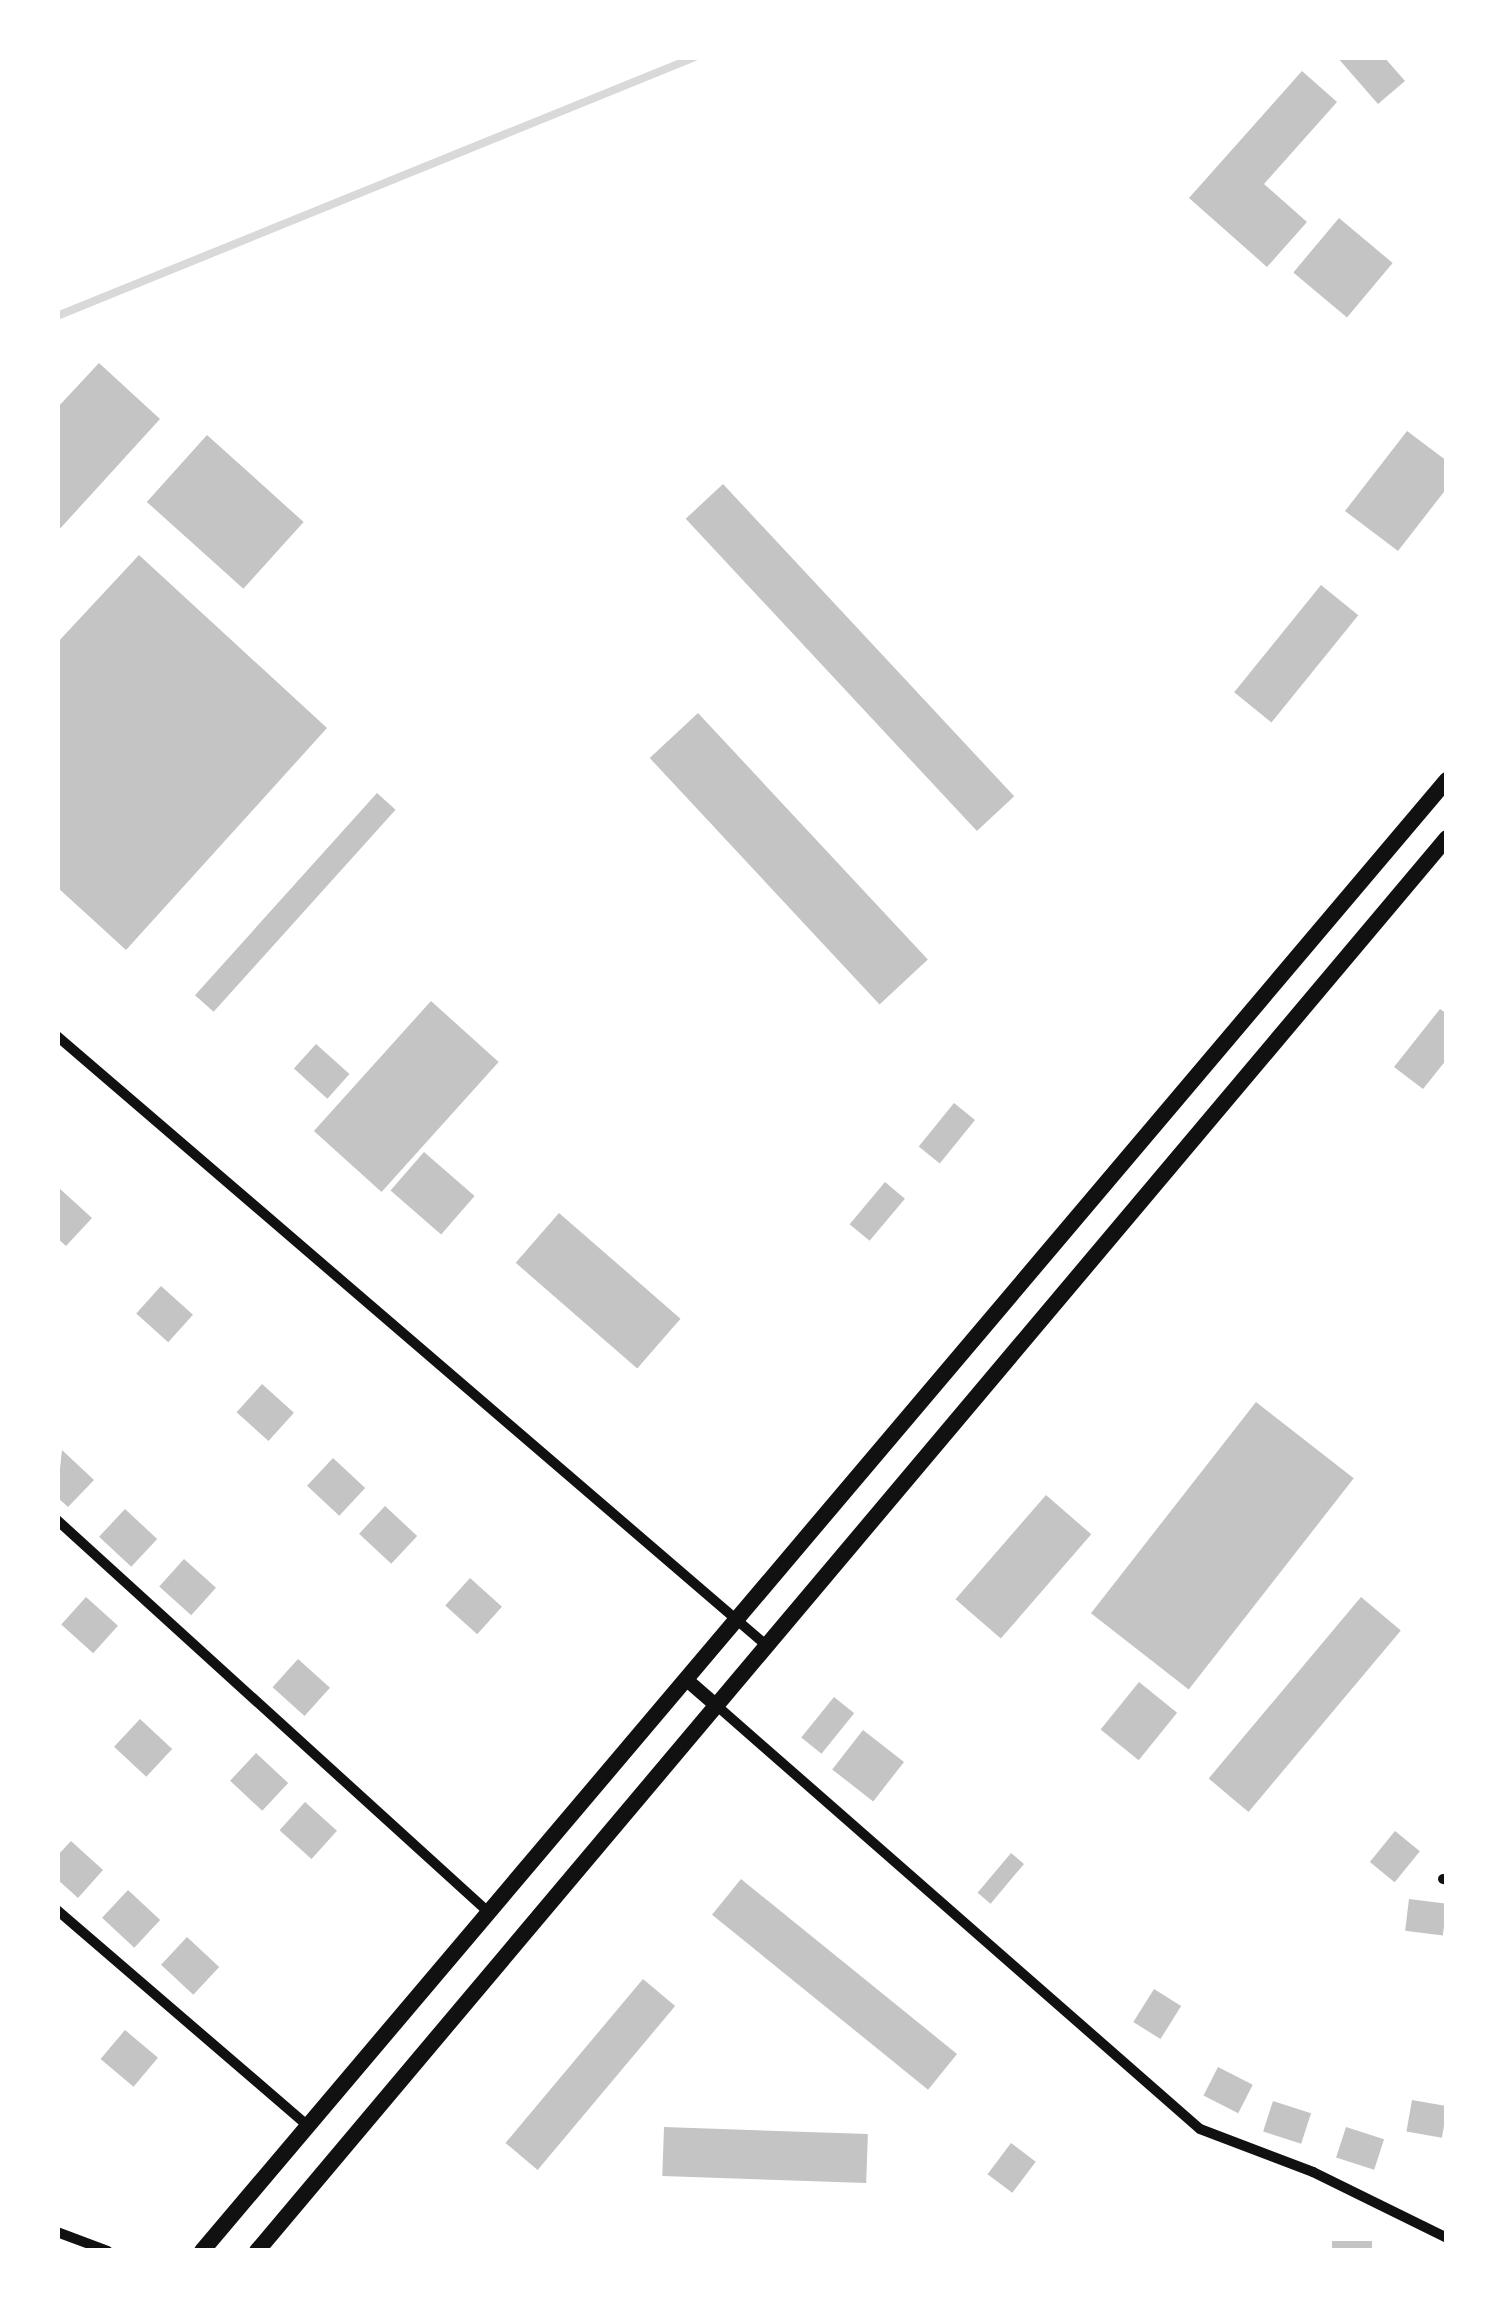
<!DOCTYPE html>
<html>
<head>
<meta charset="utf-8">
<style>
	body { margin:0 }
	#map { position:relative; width:1504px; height:2308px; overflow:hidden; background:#fff; font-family:"Work Sans",sans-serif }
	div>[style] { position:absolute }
	.stream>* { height:8px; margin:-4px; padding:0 4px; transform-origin:4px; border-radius:4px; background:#d9d9d9 }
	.building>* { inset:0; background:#c4c4c4; transform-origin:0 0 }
	.minor>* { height:10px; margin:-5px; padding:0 5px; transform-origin:5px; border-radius:5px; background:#111 }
	.tertiary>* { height:14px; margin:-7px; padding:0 7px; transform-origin:7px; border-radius:7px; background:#111 }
	.secondary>* { height:16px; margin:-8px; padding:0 8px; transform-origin:8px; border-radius:8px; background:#111 }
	span { translate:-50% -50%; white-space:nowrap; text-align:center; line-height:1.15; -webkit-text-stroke:9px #fff; paint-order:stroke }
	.frame { position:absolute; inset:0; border:60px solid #fff; pointer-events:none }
</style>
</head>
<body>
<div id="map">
	<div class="stream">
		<i style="left:57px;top:316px;width:689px;rotate:-22.09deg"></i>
	</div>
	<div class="building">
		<i style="clip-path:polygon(1337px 57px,1384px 57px,1405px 81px,1378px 104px)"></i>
		<i style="clip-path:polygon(1302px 71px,1337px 102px,1264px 184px,1307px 222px,1267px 267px,1189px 198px)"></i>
		<i style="left:1339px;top:218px;width:70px;height:71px;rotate:40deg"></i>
		<i style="clip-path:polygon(99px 363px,160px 419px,57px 532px,57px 408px)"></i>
		<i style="clip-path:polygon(1407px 431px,1447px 461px,1447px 488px,1398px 551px,1345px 511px)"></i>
		<i style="left:207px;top:435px;width:130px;height:90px;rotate:42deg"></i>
		<i style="left:723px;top:484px;width:427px;height:51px;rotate:47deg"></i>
		<i style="clip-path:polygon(139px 555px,327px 728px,126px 950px,57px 887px,57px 643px)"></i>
		<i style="left:1321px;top:585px;width:48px;height:138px;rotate:39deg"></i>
		<i style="left:698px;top:713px;width:337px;height:66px;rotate:47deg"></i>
		<i style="left:377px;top:793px;width:25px;height:272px;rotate:42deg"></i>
		<i style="left:431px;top:1001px;width:91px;height:175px;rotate:42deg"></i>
		<i style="clip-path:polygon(1440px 1009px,1447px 1014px,1447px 1059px,1423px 1089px,1394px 1067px)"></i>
		<i style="left:316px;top:1044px;width:45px;height:33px;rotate:42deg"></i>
		<i style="left:954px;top:1103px;width:27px;height:56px;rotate:39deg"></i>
		<i style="left:424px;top:1152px;width:67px;height:51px;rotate:41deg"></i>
		<i style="left:885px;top:1182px;width:26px;height:55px;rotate:40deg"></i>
		<i style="clip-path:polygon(59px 1188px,92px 1218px,66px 1246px,57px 1238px)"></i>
		<i style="left:559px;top:1213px;width:161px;height:66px;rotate:41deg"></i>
		<i style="left:161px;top:1286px;width:43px;height:37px;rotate:42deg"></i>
		<i style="left:262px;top:1384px;width:43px;height:38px;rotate:42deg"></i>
		<i style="left:1256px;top:1402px;width:124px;height:268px;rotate:38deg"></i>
		<i style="clip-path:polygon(62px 1450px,94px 1480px,68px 1507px,57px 1497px)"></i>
		<i style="left:333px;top:1458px;width:44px;height:38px;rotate:43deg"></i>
		<i style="left:1046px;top:1495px;width:60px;height:138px;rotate:41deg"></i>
		<i style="left:385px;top:1506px;width:44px;height:38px;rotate:43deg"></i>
		<i style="left:125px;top:1509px;width:44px;height:38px;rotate:43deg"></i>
		<i style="left:184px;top:1559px;width:43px;height:37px;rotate:42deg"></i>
		<i style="left:470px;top:1578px;width:43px;height:37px;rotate:42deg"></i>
		<i style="left:86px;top:1597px;width:43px;height:37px;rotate:42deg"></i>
		<i style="left:1361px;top:1597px;width:52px;height:237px;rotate:40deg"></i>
		<i style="left:298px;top:1659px;width:43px;height:38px;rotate:42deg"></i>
		<i style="left:1139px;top:1682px;width:49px;height:61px;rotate:39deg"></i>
		<i style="left:834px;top:1697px;width:26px;height:52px;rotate:39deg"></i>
		<i style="left:140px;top:1719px;width:44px;height:38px;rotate:43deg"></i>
		<i style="left:863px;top:1730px;width:52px;height:50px;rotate:38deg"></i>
		<i style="left:256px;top:1753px;width:44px;height:38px;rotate:43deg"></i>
		<i style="left:305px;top:1802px;width:43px;height:38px;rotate:42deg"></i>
		<i style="left:1395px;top:1831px;width:32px;height:40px;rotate:39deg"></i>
		<i style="clip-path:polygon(71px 1841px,103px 1870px,78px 1898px,57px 1879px,57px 1856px)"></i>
		<i style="left:1011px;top:1853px;width:17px;height:52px;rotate:40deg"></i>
		<i style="left:741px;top:1879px;width:278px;height:46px;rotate:39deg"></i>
		<i style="left:128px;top:1890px;width:44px;height:38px;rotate:43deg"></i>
		<i style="left:1409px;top:1899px;width:38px;height:32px;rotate:7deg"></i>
		<i style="left:187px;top:1937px;width:44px;height:38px;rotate:43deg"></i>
		<i style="left:643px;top:1979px;width:42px;height:214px;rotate:40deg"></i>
		<i style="left:1154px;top:1989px;width:32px;height:39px;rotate:32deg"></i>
		<i style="left:125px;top:2030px;width:43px;height:38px;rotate:40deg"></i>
		<i style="left:1218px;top:2067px;width:39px;height:32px;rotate:27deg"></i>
		<i style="left:1412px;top:2100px;width:36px;height:32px;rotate:10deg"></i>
		<i style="left:1273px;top:2101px;width:40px;height:32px;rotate:18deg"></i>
		<i style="left:664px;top:2127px;width:204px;height:49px;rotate:2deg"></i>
		<i style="left:1346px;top:2127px;width:40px;height:32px;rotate:18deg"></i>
		<i style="left:1011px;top:2143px;width:31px;height:39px;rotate:37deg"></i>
		<i style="left:1332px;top:2241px;width:40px;height:10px"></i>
	</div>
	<div class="minor">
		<i style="left:57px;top:1036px;width:935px;rotate:40.66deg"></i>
		<i style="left:57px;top:1520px;width:580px;rotate:42.27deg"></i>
		<i style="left:716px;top:1705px;width:643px;rotate:41.22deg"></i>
		<i style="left:1200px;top:2129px;width:121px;rotate:20.8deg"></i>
		<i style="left:1313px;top:2172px;width:149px;rotate:26.2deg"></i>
		<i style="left:1443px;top:1879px;width:4px;rotate:14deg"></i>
		<i style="left:57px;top:1910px;width:330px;rotate:40.7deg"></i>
		<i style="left:57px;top:2232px;width:54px;rotate:20.4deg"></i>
	</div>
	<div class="tertiary">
		<i style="left:688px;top:1681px;width:37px;rotate:41deg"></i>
	</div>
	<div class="secondary">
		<i style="left:202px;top:2251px;width:1927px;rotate:-49.76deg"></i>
		<i style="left:257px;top:2251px;width:1847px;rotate:-49.9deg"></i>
	</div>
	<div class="frame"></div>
</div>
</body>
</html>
